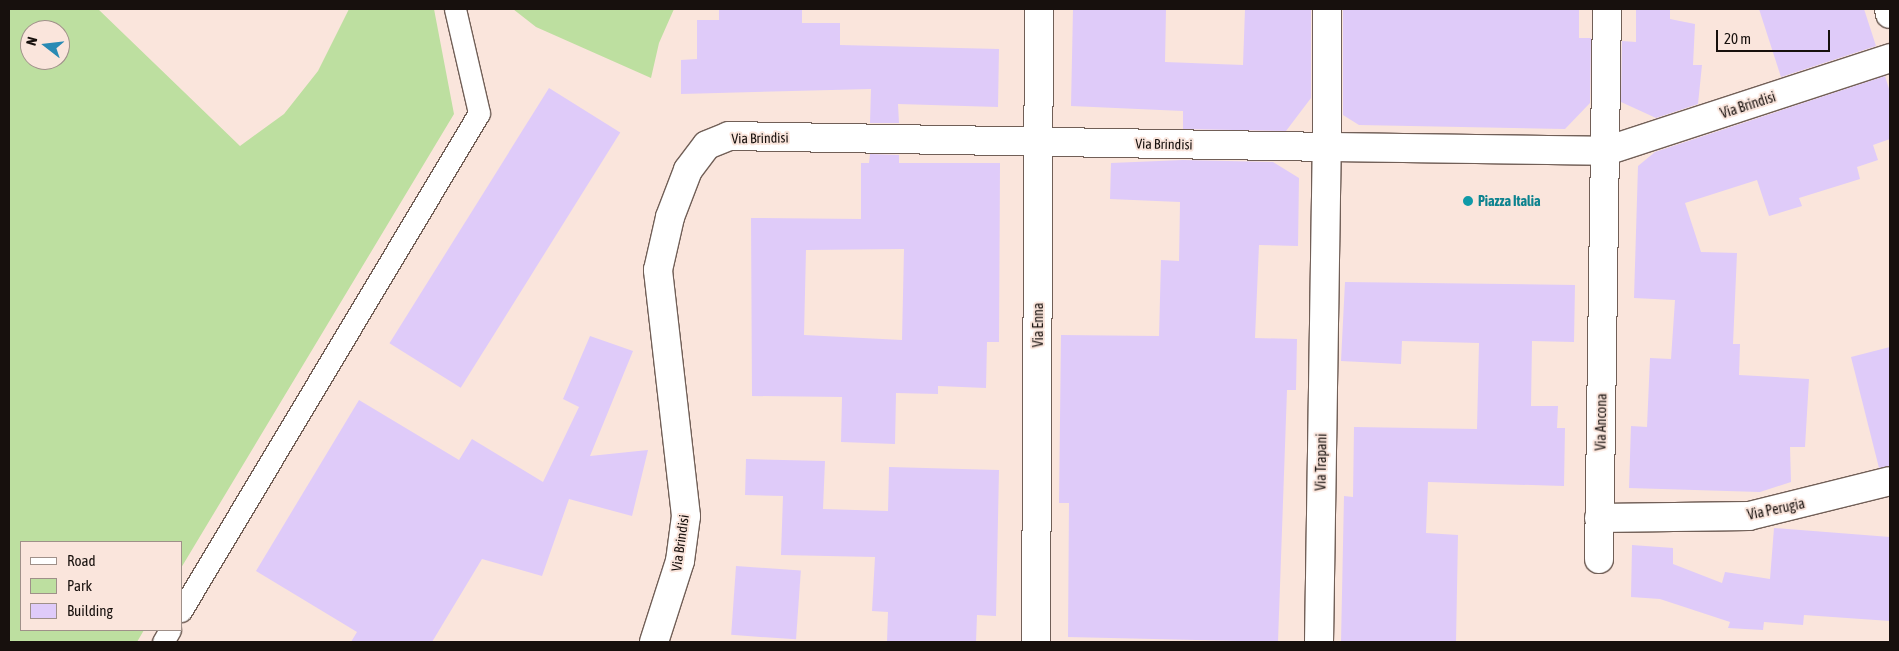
<!DOCTYPE html>
<html>
<head>
<meta charset="utf-8">
<style>
	body { margin:0 }
	#map { position:relative; width:1899px; height:651px; overflow:hidden; background:#fae5dc; font-family:"Asap Condensed",sans-serif }
	div>[style] { position:absolute }
	.green>* { inset:0; background:#bddfa0 }
	.building>* { inset:0; background:#dfcbf9; transform-origin:0 0 }
	.roads { filter:drop-shadow(1px 0 #715f57) drop-shadow(-1px 0 #715f57) drop-shadow(0 1px #715f57) drop-shadow(0 -1px #715f57) }
	.lane>* { height:21px; margin:-10.5px; padding:0 10.5px; transform-origin:10.5px; border-radius:10.5px; background:#fff }
	.street>* { height:28px; margin:-14px; padding:0 14px; transform-origin:14px; border-radius:14px; background:#fff }
	.dots>* { width:14px; height:14px; translate:-50% -50%; box-sizing:border-box; border:2px solid #fae5dc; border-radius:50% }
	span { translate:-50% -50%; white-space:nowrap; text-align:center; line-height:1.15; -webkit-text-stroke:4px #fae5dc; paint-order:stroke }
	.street-label { font-size:14px; color:#17100d }
	.culture-label { font-size:14px; color:#0d838f; font-weight:700 }
	.left { translate:0 -50%; text-align:left }
	.frame { position:absolute; inset:0; border:10px solid #17100d; pointer-events:none }
	.legend { position:absolute; left:20px; top:541px; width:162px; height:90px; box-sizing:border-box; background:#fae5dc; border:1px solid #9f9089; margin:0; padding:6px 9px; list-style:none; font-size:15px; color:#17100d }
	.legend li { display:flex; align-items:center; gap:10px; height:25px }
	.legend b { width:25px; border:1px solid #9f9089 }
	.north { position:absolute; left:20px; top:20px; width:50px; height:50px; box-sizing:border-box; background:#fae5dc; border:1px solid #9f9089; border-radius:50%; rotate:286deg; font-size:14px; font-weight:700; line-height:20px; text-align:center; color:#17100d }
	.north::after { content:''; display:block; margin:auto; width:18px; height:22px; background:#298ab4; clip-path:polygon(50% 0,100% 100%,50% 72%,0 100%) }
	.scale { position:absolute; left:1716px; top:30px; width:114px; height:22px; box-sizing:border-box; border:2px solid #17100d; border-top:0; padding-left:6px; font-size:15px; line-height:18px; white-space:nowrap; color:#17100d; -webkit-text-stroke:4px #fae5dc; paint-order:stroke }
</style>
</head>
<body>
<div id="map">
	<div class="green">
		<i style="clip-path:polygon(evenodd,9px 9px,98px 9px,240px 146px,284px 114px,318px 71px,349px 9px,434px 9px,454px 114px,181px 568px,181px 542px,21px 542px,21px 630px,144px 630px,137px 642px,9px 642px,9px 9px,30px 30px,60px 30px,60px 60px,30px 60px,30px 30px)"></i>
		<i style="clip-path:polygon(513px 9px,674px 9px,659px 43px,651px 78px,536px 27px)"></i>
	</div>
	<div class="building">
		<i style="clip-path:polygon(719px 9px,802px 9px,802px 23px,840px 23px,840px 45px,999px 49px,998px 107px,898px 104px,899px 123px,870px 123px,871px 89px,681px 94px,681px 60px,697px 59px,697px 20px,719px 20px)"></i>
		<i style="clip-path:polygon(1073px 9px,1166px 9px,1165px 62px,1243px 65px,1245px 9px,1311px 9px,1311px 98px,1286px 131px,1183px 129px,1183px 111px,1071px 106px)"></i>
		<i style="clip-path:polygon(1343px 9px,1579px 9px,1579px 38px,1591px 38px,1590px 103px,1565px 129px,1359px 125px,1343px 115px)"></i>
		<i style="clip-path:polygon(1636px 9px,1670px 9px,1670px 19px,1695px 24px,1693px 65px,1702px 65px,1698px 104px,1656px 118px,1621px 102px,1622px 41px,1636px 42px)"></i>
		<i style="clip-path:polygon(1759px 9px,1864px 9px,1876px 46px,1781px 77px)"></i>
		<i style="clip-path:polygon(1885px 76px,1890px 92px,1890px 139px,1873px 145px,1878px 160px,1857px 167px,1860px 179px,1799px 198px,1802px 206px,1769px 216px,1757px 180px,1685px 203px,1701px 252px,1737px 253px,1733px 344px,1740px 344px,1739px 375px,1809px 379px,1805px 447px,1790px 447px,1791px 482px,1760px 492px,1629px 488px,1631px 426px,1647px 427px,1650px 358px,1671px 359px,1675px 300px,1634px 298px,1638px 166px,1655px 152px)"></i>
		<i style="left:549px;top:88px;width:84px;height:301px;rotate:32deg"></i>
		<i style="clip-path:polygon(evenodd,870px 154px,899px 155px,899px 163px,1000px 163px,999px 342px,987px 342px,986px 388px,938px 386px,938px 394px,896px 393px,895px 444px,841px 442px,842px 397px,752px 396px,751px 218px,861px 219px,861px 163px,869px 163px,870px 154px,904px 249px,902px 340px,804px 335px,806px 250px,904px 249px)"></i>
		<i style="clip-path:polygon(1183px 160px,1273px 162px,1299px 178px,1298px 246px,1259px 245px,1255px 338px,1297px 339px,1296px 390px,1287px 390px,1278px 642px,1068px 637px,1069px 503px,1059px 503px,1061px 335px,1159px 336px,1161px 260px,1179px 261px,1180px 202px,1110px 199px,1111px 163px)"></i>
		<i style="clip-path:polygon(1345px 282px,1575px 285px,1574px 342px,1532px 341px,1531px 406px,1558px 406px,1557px 428px,1565px 428px,1564px 486px,1428px 482px,1426px 533px,1458px 535px,1456px 642px,1341px 642px,1344px 496px,1353px 497px,1354px 427px,1477px 429px,1479px 343px,1402px 341px,1401px 364px,1341px 361px)"></i>
		<i style="clip-path:polygon(590px 336px,633px 351px,590px 456px,648px 450px,632px 516px,569px 499px,542px 576px,482px 559px,432px 642px,351px 642px,357px 632px,256px 571px,359px 400px,459px 460px,472px 439px,543px 482px,579px 407px,563px 399px)"></i>
		<i style="clip-path:polygon(1890px 347px,1890px 466px,1879px 468px,1851px 357px)"></i>
		<i style="clip-path:polygon(746px 459px,825px 461px,823px 509px,888px 511px,889px 467px,999px 470px,996px 616px,977px 615px,976px 642px,887px 642px,888px 612px,872px 611px,875px 557px,781px 555px,783px 496px,745px 495px)"></i>
		<i style="clip-path:polygon(1774px 528px,1890px 537px,1890px 621px,1804px 615px,1803px 625px,1764px 622px,1763px 630px,1728px 628px,1730px 622px,1660px 599px,1631px 597px,1632px 545px,1673px 548px,1673px 564px,1722px 583px,1725px 572px,1770px 579px)"></i>
		<i style="left:736px;top:566px;width:65px;height:69px;rotate:4deg"></i>
	</div>
	<div class="roads">
		<div class="lane">
			<i style="left:181px;top:611px;width:580px;rotate:-59.1deg"></i>
			<i style="left:479px;top:113px;width:107px;rotate:-103deg"></i>
			<i style="left:163px;top:642px;width:14px;rotate:-60deg"></i>
		</div>
		<div class="street">
			<i style="left:1889px;top:9px;width:5px;rotate:79deg"></i>
			<i style="left:1599px;top:518px;width:150px;rotate:-0.8deg"></i>
			<i style="left:1749px;top:516px;width:145px;rotate:-13.9deg"></i>
			<i style="left:1599px;top:559px;width:550px;rotate:-89.17deg"></i>
			<i style="left:654px;top:642px;width:85px;rotate:-72.2deg"></i>
			<i style="left:680px;top:561px;width:45px;rotate:-82.4deg"></i>
			<i style="left:686px;top:516px;width:248px;rotate:-96.5deg"></i>
			<i style="left:658px;top:270px;width:54px;rotate:-77.2deg"></i>
			<i style="left:670px;top:217px;width:50px;rotate:-69deg"></i>
			<i style="left:688px;top:170px;width:31px;rotate:-53deg"></i>
			<i style="left:707px;top:145px;width:24px;rotate:-22deg"></i>
			<i style="left:729px;top:136px;width:598px;rotate:1.05deg"></i>
			<i style="left:1327px;top:147px;width:138px;rotate:-90deg"></i>
			<i style="left:1036px;top:642px;width:633px;rotate:-89.73deg"></i>
			<i style="left:1319px;top:642px;width:495px;rotate:-89.1deg"></i>
			<i style="left:1327px;top:147px;width:279px;rotate:0.8deg"></i>
			<i style="left:1606px;top:151px;width:299px;rotate:-18.1deg"></i>
		</div>
	</div>
	<div class="dots">
		<i style="left:1468px;top:201px;background:#0f9aa8"></i>
	</div>
	<div class="street-label">
		<span style="left:1748px;top:105px;rotate:-18deg">Via Brindisi</span>
		<span style="left:760px;top:138px;rotate:-1deg">Via Brindisi</span>
		<span style="left:1164px;top:144px;rotate:1deg">Via Brindisi</span>
		<span style="left:1038px;top:325px;rotate:-90deg">Via Enna</span>
		<span style="left:1601px;top:422px;rotate:-89deg">Via Ancona</span>
		<span style="left:1321px;top:462px;rotate:-89deg">Via Trapani</span>
		<span style="left:1776px;top:509px;rotate:-12deg">Via Perugia</span>
		<span style="left:680px;top:543px;rotate:-82deg">Via Brindisi</span>
	</div>
	<div class="culture-label">
		<span class="left" style="left:1478px;top:201px">Piazza Italia</span>
	</div>
	<div class="frame"></div>
	<ul class="legend">
	<li><b style="height:6px;background:#fff"></b>Road</li>
	<li><b style="height:14px;background:#bddfa0"></b>Park</li>
	<li><b style="height:14px;background:#dfcbf9"></b>Building</li>
	</ul>
	<div class="north">N</div>
	<div class="scale">20 m</div>
</div>
</body>
</html>
